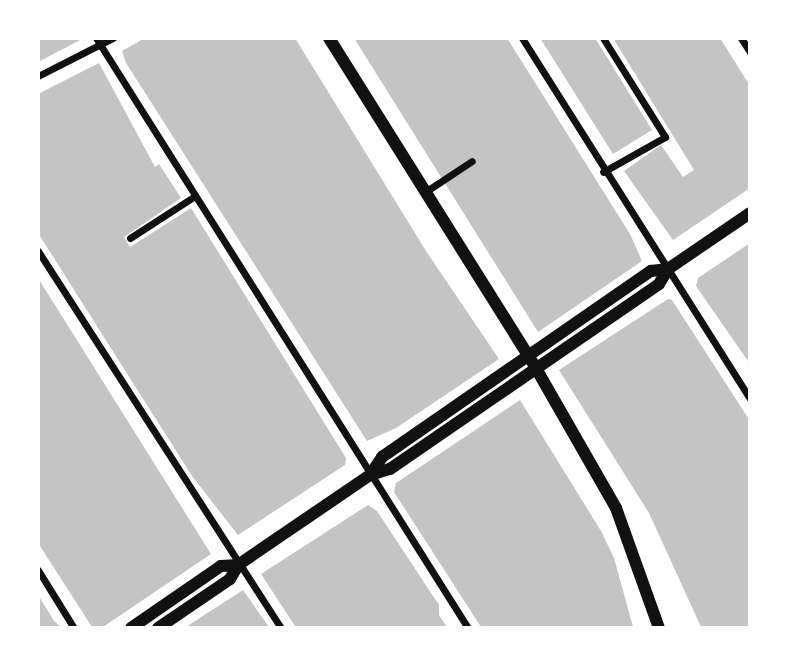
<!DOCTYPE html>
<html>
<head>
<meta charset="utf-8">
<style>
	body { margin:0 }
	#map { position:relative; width:788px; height:666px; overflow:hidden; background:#fff; font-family:"Noto Serif",serif }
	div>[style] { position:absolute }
	.building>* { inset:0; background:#c4c4c4 }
	.minor>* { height:7px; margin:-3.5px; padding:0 3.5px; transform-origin:3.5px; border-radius:3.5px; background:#111 }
	.secondary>* { height:12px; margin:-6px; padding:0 6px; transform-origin:6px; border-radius:6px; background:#111 }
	span { translate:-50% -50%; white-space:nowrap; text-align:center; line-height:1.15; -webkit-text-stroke:6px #fff; paint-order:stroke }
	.frame { position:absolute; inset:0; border:40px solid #fff; pointer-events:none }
</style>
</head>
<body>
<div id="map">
	<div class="building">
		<i style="clip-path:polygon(38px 38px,84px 38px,38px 62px)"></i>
		<i style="clip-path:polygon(145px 38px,295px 38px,426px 251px,499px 359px,396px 428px,367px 441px,126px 63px,122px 51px)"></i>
		<i style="clip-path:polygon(354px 38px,507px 38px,630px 234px,642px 261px,538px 332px)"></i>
		<i style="clip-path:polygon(540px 38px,595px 38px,652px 130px,613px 154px)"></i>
		<i style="clip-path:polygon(613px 38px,720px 38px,750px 86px,750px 188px,673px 240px,624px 171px,661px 145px,683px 177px,694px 170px)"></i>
		<i style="clip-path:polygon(99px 63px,155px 167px,159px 164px,181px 198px,124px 237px,130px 247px,191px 208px,346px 458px,345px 465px,238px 535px,192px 476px,38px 233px,38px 94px)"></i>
		<i style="clip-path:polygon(750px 243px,750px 364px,696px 286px,698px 278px)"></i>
		<i style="clip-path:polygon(38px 278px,211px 554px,103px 627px,92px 627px,38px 543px)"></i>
		<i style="clip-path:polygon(668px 299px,672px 300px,750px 421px,750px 627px,701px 627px,649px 513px,559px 370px)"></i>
		<i style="clip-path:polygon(520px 400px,601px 531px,614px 558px,633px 627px,481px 627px,394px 492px,396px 483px)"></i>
		<i style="clip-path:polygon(368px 505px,377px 511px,439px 605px,439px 615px,447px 627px,295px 626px,261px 574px)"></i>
		<i style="clip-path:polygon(243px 590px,269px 627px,186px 627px,209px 612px)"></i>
		<i style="clip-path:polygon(38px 595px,54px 621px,61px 627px,38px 627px)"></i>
	</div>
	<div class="minor">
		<i style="left:96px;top:38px;width:697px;rotate:57.77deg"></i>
		<i style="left:522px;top:38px;width:426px;rotate:57.7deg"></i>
		<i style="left:603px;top:38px;width:117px;rotate:57.9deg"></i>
		<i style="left:665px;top:137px;width:71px;rotate:150.6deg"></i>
		<i style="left:741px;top:38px;width:17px;rotate:57deg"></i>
		<i style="left:38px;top:76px;width:84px;rotate:-26.9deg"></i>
		<i style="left:425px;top:192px;width:56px;rotate:-33.4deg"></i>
		<i style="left:130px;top:238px;width:77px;rotate:-32.9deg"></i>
		<i style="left:38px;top:251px;width:449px;rotate:57.2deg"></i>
		<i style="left:38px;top:570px;width:68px;rotate:58.2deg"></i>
	</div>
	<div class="secondary">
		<i style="left:329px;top:38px;width:392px;rotate:57.9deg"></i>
		<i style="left:537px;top:370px;width:159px;rotate:60.2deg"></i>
		<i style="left:616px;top:508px;width:127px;rotate:70.3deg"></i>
		<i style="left:370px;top:475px;width:22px;rotate:-56deg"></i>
		<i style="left:382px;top:457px;width:327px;rotate:-34.7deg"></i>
		<i style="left:651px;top:271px;width:17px;rotate:-7deg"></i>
		<i style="left:668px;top:269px;width:99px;rotate:-34.3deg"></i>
		<i style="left:131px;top:628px;width:109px;rotate:-34.6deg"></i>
		<i style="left:221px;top:566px;width:17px;rotate:-3deg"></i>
		<i style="left:158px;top:628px;width:87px;rotate:-34.2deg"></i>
		<i style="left:230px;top:579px;width:16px;rotate:-60deg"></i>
		<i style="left:238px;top:565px;width:160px;rotate:-34.3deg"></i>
		<i style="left:370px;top:475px;width:21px;rotate:-17deg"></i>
		<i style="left:390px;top:469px;width:326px;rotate:-34.5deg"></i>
		<i style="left:659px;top:284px;width:17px;rotate:-59deg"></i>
	</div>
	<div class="frame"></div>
</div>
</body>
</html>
